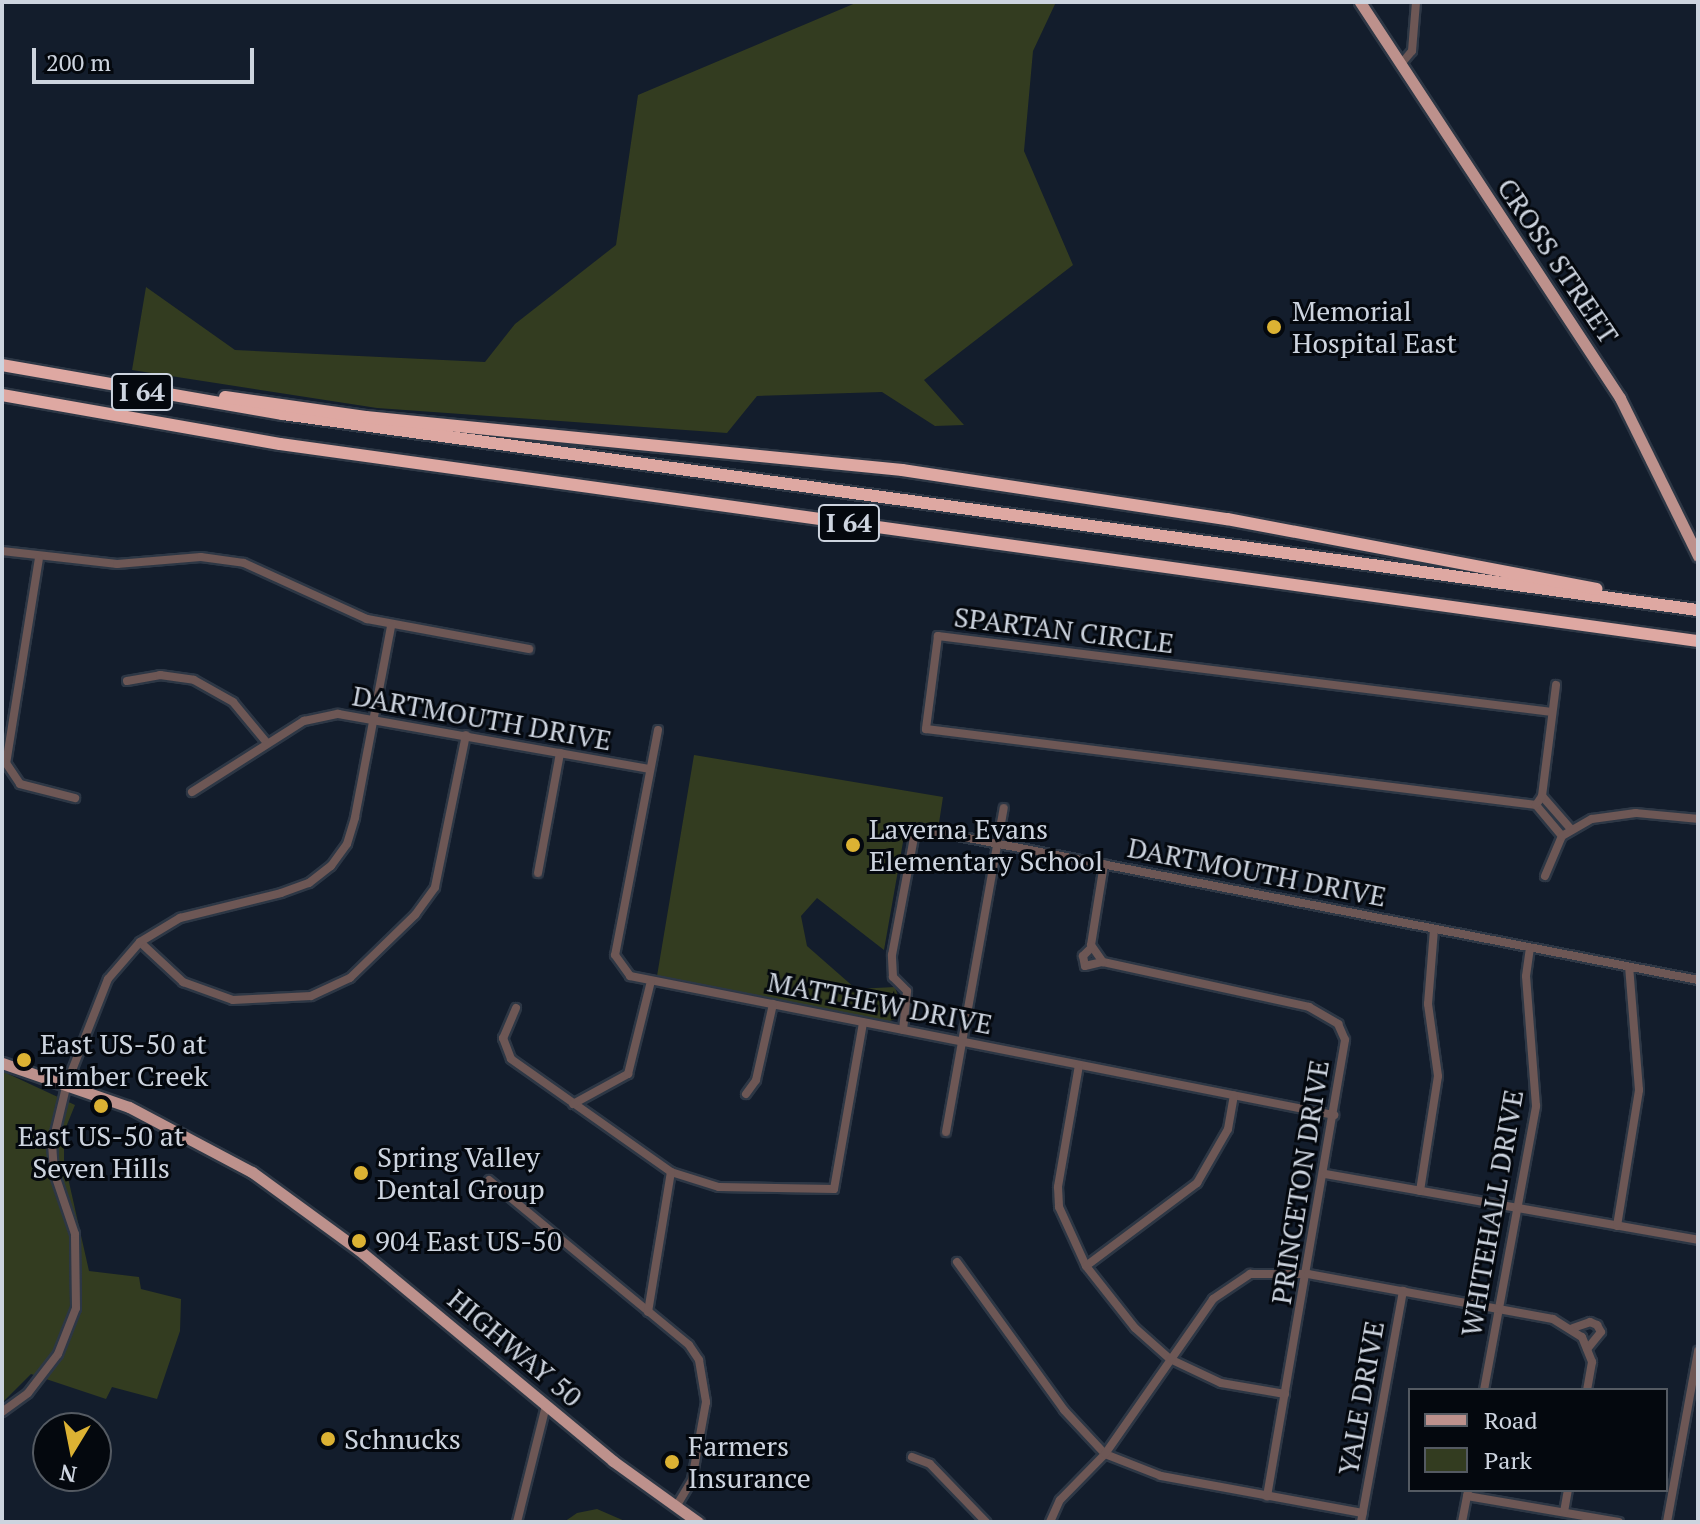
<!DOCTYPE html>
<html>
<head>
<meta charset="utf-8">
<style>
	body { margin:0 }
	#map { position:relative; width:1700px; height:1524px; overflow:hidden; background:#131d2c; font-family:"PT Serif",serif }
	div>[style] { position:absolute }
	.green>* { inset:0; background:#333c20 }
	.roads { filter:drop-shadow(2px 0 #2d3745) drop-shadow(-2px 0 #2d3745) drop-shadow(0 2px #2d3745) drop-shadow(0 -2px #2d3745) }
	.minor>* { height:8px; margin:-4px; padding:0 4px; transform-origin:4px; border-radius:4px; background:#6d5755 }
	.major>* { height:11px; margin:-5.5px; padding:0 5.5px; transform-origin:5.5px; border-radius:5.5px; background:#bd918c }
	.highway>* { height:12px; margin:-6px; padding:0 6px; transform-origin:6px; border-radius:6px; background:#dea8a2 }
	.dots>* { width:22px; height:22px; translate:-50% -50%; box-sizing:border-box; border:4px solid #04080e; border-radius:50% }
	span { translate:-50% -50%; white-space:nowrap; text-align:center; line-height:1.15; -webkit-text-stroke:6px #04080e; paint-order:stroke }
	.shield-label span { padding:2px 6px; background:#04080e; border:2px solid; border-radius:6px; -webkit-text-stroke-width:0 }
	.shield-label { font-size:26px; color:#cdd4df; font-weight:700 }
	.street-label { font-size:28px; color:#cdd4df }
	.poi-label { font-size:28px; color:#cdd4df }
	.left { translate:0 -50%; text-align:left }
	.frame { position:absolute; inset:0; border:4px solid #cdd4df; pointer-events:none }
	.legend { position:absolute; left:1408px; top:1388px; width:260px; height:104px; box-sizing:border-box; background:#04080e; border:2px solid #545a62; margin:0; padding:10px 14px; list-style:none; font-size:24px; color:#cdd4df }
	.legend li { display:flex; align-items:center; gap:16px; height:40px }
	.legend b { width:40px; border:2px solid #545a62 }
	.north { position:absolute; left:32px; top:1412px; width:80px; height:80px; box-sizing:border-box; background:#04080e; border:2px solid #545a62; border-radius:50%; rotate:190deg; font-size:22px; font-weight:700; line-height:32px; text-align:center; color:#cdd4df }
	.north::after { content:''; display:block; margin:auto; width:28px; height:36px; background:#dcb233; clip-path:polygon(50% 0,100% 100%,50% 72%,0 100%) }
	.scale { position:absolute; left:32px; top:48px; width:222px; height:36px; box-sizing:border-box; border:4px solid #cdd4df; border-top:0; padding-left:10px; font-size:24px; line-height:28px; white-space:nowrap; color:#cdd4df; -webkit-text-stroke:6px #04080e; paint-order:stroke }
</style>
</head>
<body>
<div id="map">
	<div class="green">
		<i style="clip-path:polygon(858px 2px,1056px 2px,1033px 51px,1024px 151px,1073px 265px,924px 380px,964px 425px,935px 426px,882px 392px,757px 396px,727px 433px,377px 408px,132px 370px,146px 287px,235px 350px,485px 362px,515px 324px,616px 245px,638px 95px)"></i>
		<i style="clip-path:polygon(694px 755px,943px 797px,939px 823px,916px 827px,903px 842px,884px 950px,817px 898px,801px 916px,807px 946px,856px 989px,895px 987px,902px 1008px,898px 1018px,887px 1022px,657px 976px)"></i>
		<i style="clip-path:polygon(2px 1071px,75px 1105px,64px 1132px,64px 1160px,89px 1271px,139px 1277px,141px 1289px,181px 1299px,180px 1331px,157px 1399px,112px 1387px,106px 1399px,31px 1374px,2px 1403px)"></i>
		<i style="clip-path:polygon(597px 1509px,627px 1522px,564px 1522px,577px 1513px)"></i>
	</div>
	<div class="roads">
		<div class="minor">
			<i style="left:1401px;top:64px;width:17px;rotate:-50deg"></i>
			<i style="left:1412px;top:51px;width:49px;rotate:-85.3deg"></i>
			<i style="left:2px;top:551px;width:116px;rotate:6.4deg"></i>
			<i style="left:117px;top:564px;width:84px;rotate:-4.8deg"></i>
			<i style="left:201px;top:557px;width:43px;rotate:7.9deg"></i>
			<i style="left:244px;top:563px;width:135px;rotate:24.5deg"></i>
			<i style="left:367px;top:619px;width:165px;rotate:10.5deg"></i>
			<i style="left:39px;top:558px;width:208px;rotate:99.1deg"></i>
			<i style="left:6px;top:763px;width:25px;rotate:56deg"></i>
			<i style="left:20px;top:784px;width:57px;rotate:14.3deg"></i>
			<i style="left:127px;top:681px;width:34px;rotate:-10deg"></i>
			<i style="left:160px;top:675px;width:34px;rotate:8deg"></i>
			<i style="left:194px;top:680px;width:45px;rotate:29.4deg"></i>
			<i style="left:233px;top:702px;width:53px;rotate:50.3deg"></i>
			<i style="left:1552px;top:712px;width:619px;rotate:-172.94deg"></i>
			<i style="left:938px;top:636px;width:94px;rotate:97.4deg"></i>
			<i style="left:926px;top:729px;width:615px;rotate:7.1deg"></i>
			<i style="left:1536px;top:805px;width:40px;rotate:50deg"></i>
			<i style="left:658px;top:730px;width:229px;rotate:100.8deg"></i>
			<i style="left:615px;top:955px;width:26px;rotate:54deg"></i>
			<i style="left:630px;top:976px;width:718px;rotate:11.17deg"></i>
			<i style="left:192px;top:792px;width:133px;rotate:-32.4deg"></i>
			<i style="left:304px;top:721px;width:35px;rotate:-12deg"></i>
			<i style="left:338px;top:714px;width:316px;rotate:10deg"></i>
			<i style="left:1542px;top:796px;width:43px;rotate:48.8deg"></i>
			<i style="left:1536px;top:805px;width:11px;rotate:-56deg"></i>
			<i style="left:1542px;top:796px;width:112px;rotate:-82.8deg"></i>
			<i style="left:1104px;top:864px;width:82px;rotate:99.1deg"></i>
			<i style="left:1091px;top:945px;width:21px;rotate:55deg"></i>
			<i style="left:1103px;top:962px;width:211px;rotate:12.3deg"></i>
			<i style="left:1309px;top:1007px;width:34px;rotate:30deg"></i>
			<i style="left:1338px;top:1024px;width:17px;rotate:66deg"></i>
			<i style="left:1345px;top:1040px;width:463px;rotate:99.7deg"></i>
			<i style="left:538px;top:873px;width:122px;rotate:-79.6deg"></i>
			<i style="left:1545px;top:876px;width:43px;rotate:-67deg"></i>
			<i style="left:1562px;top:836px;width:34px;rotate:-30deg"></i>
			<i style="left:1592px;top:819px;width:44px;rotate:-7.8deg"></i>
			<i style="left:1636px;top:813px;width:62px;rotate:5.5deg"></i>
			<i style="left:140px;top:942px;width:59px;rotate:42.9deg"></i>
			<i style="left:183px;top:982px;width:53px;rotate:19.8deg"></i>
			<i style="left:233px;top:1000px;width:78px;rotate:-2.9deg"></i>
			<i style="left:311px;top:996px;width:43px;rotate:-24.8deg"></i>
			<i style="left:350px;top:978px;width:91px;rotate:-44.1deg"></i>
			<i style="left:415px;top:915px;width:34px;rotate:-54deg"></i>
			<i style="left:435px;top:887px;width:155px;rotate:-78.5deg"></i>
			<i style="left:1092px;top:947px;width:13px;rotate:135deg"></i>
			<i style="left:1083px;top:956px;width:10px;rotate:79deg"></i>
			<i style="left:1085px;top:966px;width:18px;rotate:-13deg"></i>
			<i style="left:516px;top:1008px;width:33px;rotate:113deg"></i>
			<i style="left:503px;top:1038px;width:22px;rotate:69deg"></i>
			<i style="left:511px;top:1059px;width:196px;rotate:35.2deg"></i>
			<i style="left:671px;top:1172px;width:50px;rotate:17.4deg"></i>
			<i style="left:719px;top:1187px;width:115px;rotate:1deg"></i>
			<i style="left:834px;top:1189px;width:169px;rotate:-80.1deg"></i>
			<i style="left:903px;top:1030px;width:39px;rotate:-84deg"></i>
			<i style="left:907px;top:991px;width:20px;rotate:-135deg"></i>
			<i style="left:893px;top:977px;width:22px;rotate:-93deg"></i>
			<i style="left:892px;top:955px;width:119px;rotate:-79.4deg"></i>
			<i style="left:914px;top:838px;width:12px;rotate:-48deg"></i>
			<i style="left:922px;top:829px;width:791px;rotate:11.01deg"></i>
			<i style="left:1079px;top:1065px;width:124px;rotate:99.8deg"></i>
			<i style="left:1058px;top:1187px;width:20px;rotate:87deg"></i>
			<i style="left:1059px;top:1207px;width:65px;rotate:65.4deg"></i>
			<i style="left:1086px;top:1266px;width:79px;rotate:51.7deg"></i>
			<i style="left:1135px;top:1328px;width:47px;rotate:41.5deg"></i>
			<i style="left:1170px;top:1359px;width:56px;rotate:25.2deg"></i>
			<i style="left:1221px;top:1383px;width:65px;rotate:9.8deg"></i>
			<i style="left:746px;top:1094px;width:17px;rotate:-54deg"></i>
			<i style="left:756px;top:1080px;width:78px;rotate:-77.4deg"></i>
			<i style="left:573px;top:1104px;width:63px;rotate:-28.6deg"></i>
			<i style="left:628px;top:1074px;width:96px;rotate:-76.1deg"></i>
			<i style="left:946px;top:1132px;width:329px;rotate:-79.9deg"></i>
			<i style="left:1325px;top:1174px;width:379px;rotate:10deg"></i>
			<i style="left:489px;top:1180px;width:259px;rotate:39.5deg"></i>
			<i style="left:689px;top:1345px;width:18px;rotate:56deg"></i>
			<i style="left:699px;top:1360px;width:43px;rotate:80.5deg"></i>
			<i style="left:706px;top:1402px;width:79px;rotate:100.2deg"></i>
			<i style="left:692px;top:1480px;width:31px;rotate:121deg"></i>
			<i style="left:1420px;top:1191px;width:116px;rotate:-81.1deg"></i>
			<i style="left:1438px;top:1076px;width:73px;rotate:-97.9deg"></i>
			<i style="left:1428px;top:1004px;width:75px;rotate:-85.4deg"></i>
			<i style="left:1617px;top:1226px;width:138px;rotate:-80.8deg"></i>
			<i style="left:1639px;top:1090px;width:123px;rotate:-94.6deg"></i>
			<i style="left:957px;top:1262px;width:183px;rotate:54.1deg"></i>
			<i style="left:1064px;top:1410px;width:60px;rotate:47deg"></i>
			<i style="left:1105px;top:1454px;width:60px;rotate:21.4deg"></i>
			<i style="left:1161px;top:1476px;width:205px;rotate:10.4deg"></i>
			<i style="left:1086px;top:1266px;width:139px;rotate:-36.8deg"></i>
			<i style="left:1197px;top:1183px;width:62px;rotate:-60.1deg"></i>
			<i style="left:1228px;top:1129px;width:34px;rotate:-80deg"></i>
			<i style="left:648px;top:1312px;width:142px;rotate:-80.7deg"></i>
			<i style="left:1573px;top:1328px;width:18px;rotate:-19deg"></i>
			<i style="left:1590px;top:1322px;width:8px;rotate:23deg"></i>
			<i style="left:1597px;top:1325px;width:8px;rotate:60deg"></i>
			<i style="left:1601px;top:1332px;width:22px;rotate:129deg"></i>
			<i style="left:1484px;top:1390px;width:289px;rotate:-79.6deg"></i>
			<i style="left:1536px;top:1106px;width:130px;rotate:-94.4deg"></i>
			<i style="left:1526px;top:976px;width:28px;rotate:-82deg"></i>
			<i style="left:2px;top:1412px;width:32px;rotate:-36deg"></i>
			<i style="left:28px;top:1393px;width:49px;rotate:-52.4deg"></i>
			<i style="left:58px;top:1354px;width:49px;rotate:-68.6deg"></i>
			<i style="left:76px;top:1308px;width:74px;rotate:-90.8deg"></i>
			<i style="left:75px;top:1234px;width:65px;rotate:-108.7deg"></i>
			<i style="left:54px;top:1172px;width:26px;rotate:-94deg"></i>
			<i style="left:52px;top:1146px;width:65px;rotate:-76.6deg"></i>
			<i style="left:67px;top:1083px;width:112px;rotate:-68.5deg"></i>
			<i style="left:108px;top:979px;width:49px;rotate:-49.1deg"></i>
			<i style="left:140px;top:942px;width:47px;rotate:-31deg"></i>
			<i style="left:180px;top:918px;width:104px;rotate:-13.9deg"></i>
			<i style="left:281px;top:893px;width:30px;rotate:-20deg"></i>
			<i style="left:309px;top:883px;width:28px;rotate:-38deg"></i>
			<i style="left:331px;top:866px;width:27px;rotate:-54deg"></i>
			<i style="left:347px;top:844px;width:28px;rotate:-73deg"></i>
			<i style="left:355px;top:817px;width:194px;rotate:-79.3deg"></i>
			<i style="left:912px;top:1457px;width:19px;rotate:21deg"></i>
			<i style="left:930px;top:1464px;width:81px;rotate:46deg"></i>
			<i style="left:1467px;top:1496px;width:154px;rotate:9.7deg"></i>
			<i style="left:1564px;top:1512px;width:22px;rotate:-80deg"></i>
			<i style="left:517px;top:1522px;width:120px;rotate:-76deg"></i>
			<i style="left:1050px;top:1522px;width:24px;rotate:-66deg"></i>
			<i style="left:1060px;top:1500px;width:64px;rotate:-45.6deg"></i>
			<i style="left:1105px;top:1454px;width:189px;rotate:-55.1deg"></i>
			<i style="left:1213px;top:1299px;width:45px;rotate:-34deg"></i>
			<i style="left:1250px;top:1274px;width:58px"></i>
			<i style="left:1308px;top:1274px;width:249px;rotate:10.4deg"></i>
			<i style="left:1553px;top:1319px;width:34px;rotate:32deg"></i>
			<i style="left:1582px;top:1337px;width:27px;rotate:68deg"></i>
			<i style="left:1592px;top:1362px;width:28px;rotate:100deg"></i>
			<i style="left:1361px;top:1522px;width:235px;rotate:-79.7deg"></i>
			<i style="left:1462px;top:1522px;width:33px;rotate:-79deg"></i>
			<i style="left:1667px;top:1522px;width:174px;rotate:-79.7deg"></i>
		</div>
		<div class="major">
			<i style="left:1360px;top:2px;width:474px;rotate:56.7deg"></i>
			<i style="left:1620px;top:398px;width:176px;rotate:63.7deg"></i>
			<i style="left:2px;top:1063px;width:134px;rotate:19.1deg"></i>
			<i style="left:129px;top:1107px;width:139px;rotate:27.9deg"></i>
			<i style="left:252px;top:1172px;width:132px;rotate:36.1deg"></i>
			<i style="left:359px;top:1250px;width:330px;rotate:39.7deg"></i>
			<i style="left:613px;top:1461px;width:105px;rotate:35.7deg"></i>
		</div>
		<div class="highway">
			<i style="left:2px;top:365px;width:285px;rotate:9.9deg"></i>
			<i style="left:283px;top:414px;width:1429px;rotate:7.89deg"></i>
			<i style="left:2px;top:395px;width:282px;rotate:10deg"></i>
			<i style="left:280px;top:444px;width:1432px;rotate:7.91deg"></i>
			<i style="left:225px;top:397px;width:142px;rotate:8.1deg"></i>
			<i style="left:366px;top:417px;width:539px;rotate:5.65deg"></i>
			<i style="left:902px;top:470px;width:329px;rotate:8.6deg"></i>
			<i style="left:1227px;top:519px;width:376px;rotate:10.7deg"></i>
		</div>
	</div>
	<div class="dots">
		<i style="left:1274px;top:327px;background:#dcb233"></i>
		<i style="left:853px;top:845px;background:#dcb233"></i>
		<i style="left:24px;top:1060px;background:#dcb233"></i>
		<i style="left:101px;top:1106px;background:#dcb233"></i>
		<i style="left:361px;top:1173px;background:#dcb233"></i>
		<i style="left:359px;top:1241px;background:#dcb233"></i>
		<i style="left:328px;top:1439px;background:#dcb233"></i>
		<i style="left:672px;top:1462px;background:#dcb233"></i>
	</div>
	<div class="shield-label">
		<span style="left:142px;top:392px">I 64</span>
		<span style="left:849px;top:523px">I 64</span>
	</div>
	<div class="street-label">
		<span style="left:1558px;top:261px;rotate:56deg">CROSS STREET</span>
		<span style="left:1064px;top:630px;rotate:7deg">SPARTAN CIRCLE</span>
		<span style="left:482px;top:718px;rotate:10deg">DARTMOUTH DRIVE</span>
		<span style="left:1257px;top:872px;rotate:11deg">DARTMOUTH DRIVE</span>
		<span style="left:880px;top:1003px;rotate:11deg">MATTHEW DRIVE</span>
		<span style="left:1300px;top:1182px;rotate:-81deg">PRINCETON DRIVE</span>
		<span style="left:1492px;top:1213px;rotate:-80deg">WHITEHALL DRIVE</span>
		<span style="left:515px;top:1348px;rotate:40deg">HIGHWAY 50</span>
		<span style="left:1361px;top:1398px;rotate:-80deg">YALE DRIVE</span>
	</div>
	<div class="poi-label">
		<span class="left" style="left:1292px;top:327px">Memorial<br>Hospital East</span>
		<span class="left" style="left:869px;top:845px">Laverna Evans<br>Elementary School</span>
		<span class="left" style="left:40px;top:1060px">East US-50 at<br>Timber Creek</span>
		<span style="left:101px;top:1152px">East US-50 at<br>Seven Hills</span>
		<span class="left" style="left:377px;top:1173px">Spring Valley<br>Dental Group</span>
		<span class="left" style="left:375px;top:1241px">904 East US-50</span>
		<span class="left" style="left:344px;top:1439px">Schnucks</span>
		<span class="left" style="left:688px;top:1462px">Farmers<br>Insurance</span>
	</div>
	<div class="frame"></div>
	<ul class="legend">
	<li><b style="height:10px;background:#bd918c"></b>Road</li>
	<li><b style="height:22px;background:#333c20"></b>Park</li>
	</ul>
	<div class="north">N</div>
	<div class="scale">200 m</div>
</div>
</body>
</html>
